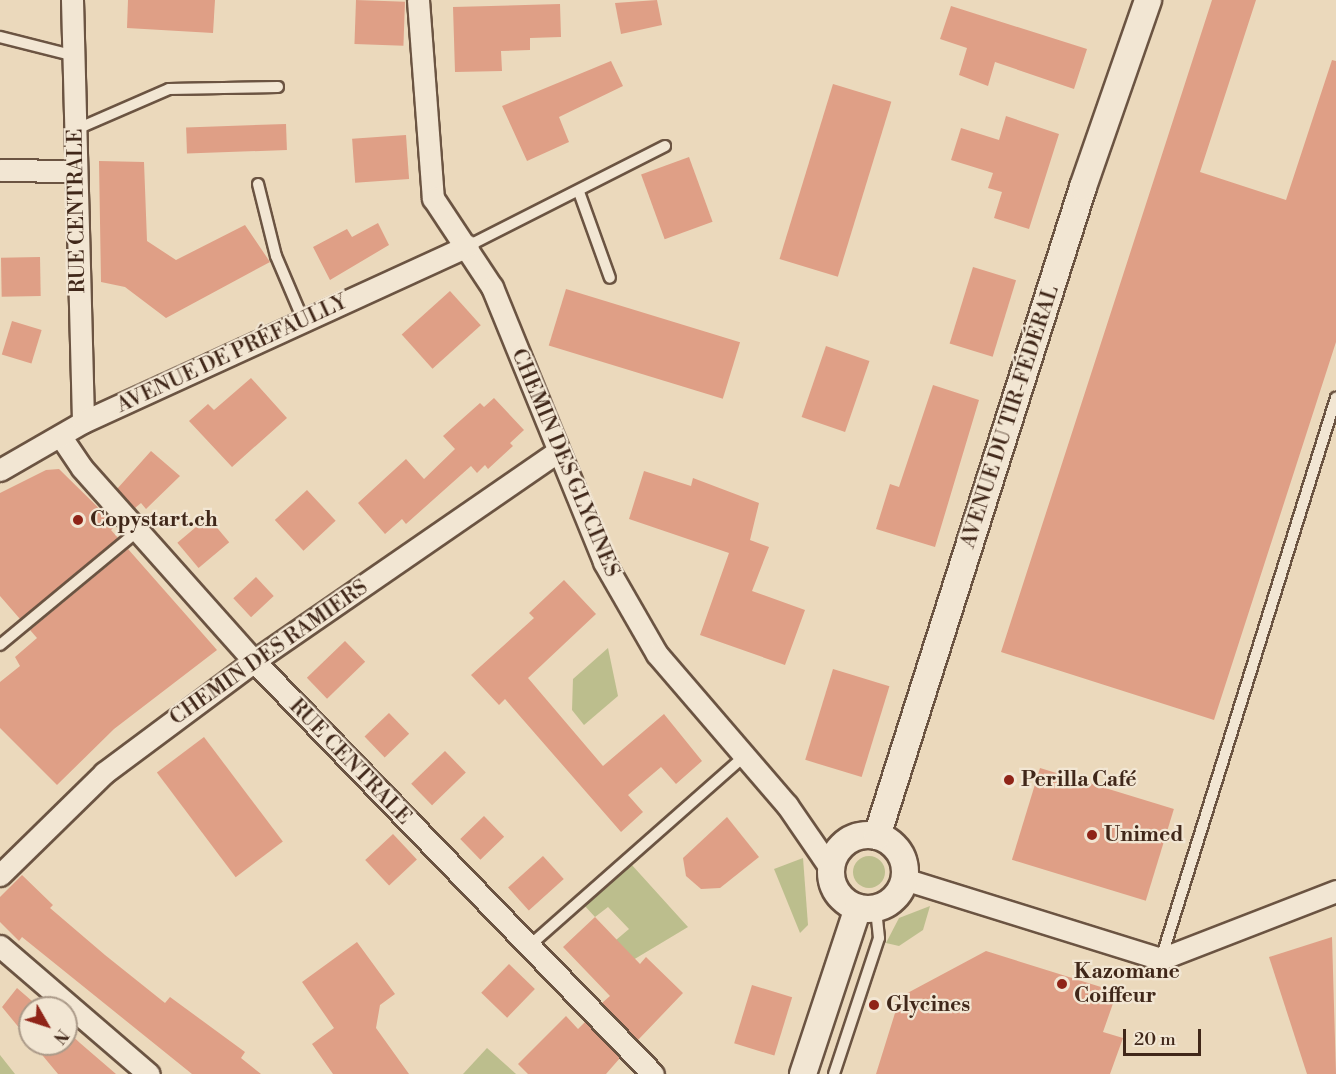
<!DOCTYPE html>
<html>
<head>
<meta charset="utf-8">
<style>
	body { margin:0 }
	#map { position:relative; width:1336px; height:1074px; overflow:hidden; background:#ebd9bc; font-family:"Libre Bodoni",serif }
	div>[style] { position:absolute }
	.green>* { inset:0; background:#bcbe8d }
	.round { border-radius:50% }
	.building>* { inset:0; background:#df9f86; transform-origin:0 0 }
	.roads { filter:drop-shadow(2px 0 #6b5442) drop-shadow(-2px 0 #6b5442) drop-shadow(0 2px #6b5442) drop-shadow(0 -2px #6b5442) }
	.service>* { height:10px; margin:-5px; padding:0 5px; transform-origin:5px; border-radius:5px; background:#f2e6d3 }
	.minor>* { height:21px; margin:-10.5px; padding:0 10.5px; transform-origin:10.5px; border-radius:10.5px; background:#f2e6d3 }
	.tertiary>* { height:26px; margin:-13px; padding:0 13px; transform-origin:13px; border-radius:13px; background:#f2e6d3 }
	.tertiary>.ring { margin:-13px; padding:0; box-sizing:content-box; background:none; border:26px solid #f2e6d3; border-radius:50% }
	.dots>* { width:16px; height:16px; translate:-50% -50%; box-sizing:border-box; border:3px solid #f2e6d3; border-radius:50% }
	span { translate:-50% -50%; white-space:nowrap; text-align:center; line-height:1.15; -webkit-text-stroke:4.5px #f2e6d3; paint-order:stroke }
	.street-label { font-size:21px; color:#402719 }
	.poi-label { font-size:21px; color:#402719; font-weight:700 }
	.left { translate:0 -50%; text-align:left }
	.north { position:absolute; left:18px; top:996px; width:60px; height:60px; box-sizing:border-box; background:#f2e6d3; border:2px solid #ab9a89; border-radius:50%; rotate:129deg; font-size:16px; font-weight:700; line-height:24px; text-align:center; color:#402719 }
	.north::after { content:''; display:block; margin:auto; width:21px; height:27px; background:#8f2418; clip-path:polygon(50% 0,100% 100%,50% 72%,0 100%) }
	.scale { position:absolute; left:1123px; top:1029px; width:78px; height:27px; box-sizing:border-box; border:3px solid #402719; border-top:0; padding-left:8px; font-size:18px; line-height:21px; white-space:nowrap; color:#402719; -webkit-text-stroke:4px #f2e6d3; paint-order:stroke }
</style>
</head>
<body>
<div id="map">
	<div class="green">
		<i style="clip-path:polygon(608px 648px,618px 696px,584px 725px,572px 710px,573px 679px)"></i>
		<i class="round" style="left:853px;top:856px;width:32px;height:32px"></i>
		<i style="clip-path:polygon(803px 858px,808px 925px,800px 933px,774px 869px)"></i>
		<i style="clip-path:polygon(631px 864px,688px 927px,633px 960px,616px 940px,629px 929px,608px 907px,595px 917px,584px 905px)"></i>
		<i style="clip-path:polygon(930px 906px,923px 930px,899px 946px,886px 943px,899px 918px)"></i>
		<i style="clip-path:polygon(487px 1048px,516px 1074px,463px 1074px)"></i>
		<i style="clip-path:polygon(0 1055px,15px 1074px,0 1074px)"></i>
	</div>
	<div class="building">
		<i style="clip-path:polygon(128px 0,215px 0,213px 33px,127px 28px)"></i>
		<i style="left:356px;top:0;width:49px;height:44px;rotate:2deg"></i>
		<i style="clip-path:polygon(657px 0,662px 25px,621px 34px,615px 3px)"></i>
		<i style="clip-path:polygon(1212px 0,1256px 0,1200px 172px,1286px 200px,1332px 60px,1336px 61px,1336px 342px,1214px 720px,1001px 652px)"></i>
		<i style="clip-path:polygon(560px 4px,561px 37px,530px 38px,530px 50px,501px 51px,502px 71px,455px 72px,453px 7px)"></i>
		<i style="clip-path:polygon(951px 6px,1087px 49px,1074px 89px,995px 62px,988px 86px,959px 75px,967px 48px,940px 39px)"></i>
		<i style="clip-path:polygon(611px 61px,623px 86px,559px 117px,569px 142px,527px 161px,502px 106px)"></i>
		<i style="left:833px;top:84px;width:61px;height:183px;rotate:17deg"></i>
		<i style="clip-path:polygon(1006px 116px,1059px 134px,1029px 229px,994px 218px,1002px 192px,988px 188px,993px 173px,951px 160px,961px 128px,999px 140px)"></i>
		<i style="left:286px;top:124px;width:26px;height:100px;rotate:88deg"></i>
		<i style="left:406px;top:135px;width:44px;height:54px;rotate:86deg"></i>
		<i style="left:689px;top:157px;width:69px;height:51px;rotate:70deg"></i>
		<i style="clip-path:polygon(99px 161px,144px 162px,147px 241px,176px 260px,245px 225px,270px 262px,166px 318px,125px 287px,101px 282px)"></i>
		<i style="clip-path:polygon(378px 223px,389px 245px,330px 280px,313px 247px,347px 229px,352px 237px)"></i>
		<i style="left:40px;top:257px;width:39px;height:39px;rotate:89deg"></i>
		<i style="left:973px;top:267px;width:45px;height:80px;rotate:17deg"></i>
		<i style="left:566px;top:289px;width:182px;height:59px;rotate:17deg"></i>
		<i style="left:450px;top:291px;width:46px;height:65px;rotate:48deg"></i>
		<i style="left:12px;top:321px;width:31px;height:35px;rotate:17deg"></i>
		<i style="left:826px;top:346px;width:46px;height:75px;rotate:19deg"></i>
		<i style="clip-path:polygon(251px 378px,287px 418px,232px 467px,189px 421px,208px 404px,214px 410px)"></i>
		<i style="clip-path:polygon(933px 385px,979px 400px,935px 547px,876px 529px,890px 484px,899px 487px)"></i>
		<i style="clip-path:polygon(494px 398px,524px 430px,510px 443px,513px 446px,488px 469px,485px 465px,477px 473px,471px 466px,406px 524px,402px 519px,385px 534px,358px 503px,406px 459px,424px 479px,455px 449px,443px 436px,480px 403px,484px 407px)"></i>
		<i style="clip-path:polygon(151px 451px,180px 476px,146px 509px,141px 503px,135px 508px,117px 489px)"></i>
		<i style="clip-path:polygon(59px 469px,116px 525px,111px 530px,118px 538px,20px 619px,0 596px,0 493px,46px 470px)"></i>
		<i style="clip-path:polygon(644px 471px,691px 486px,693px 478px,759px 503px,750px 540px,769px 547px,752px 591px,805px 610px,785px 665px,700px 635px,729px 553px,629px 519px)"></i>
		<i style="left:307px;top:490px;width:42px;height:44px;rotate:47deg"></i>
		<i style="left:208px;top:517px;width:33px;height:40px;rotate:50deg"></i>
		<i style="clip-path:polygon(128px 549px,217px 650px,114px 729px,57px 785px,0 728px,0 682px,20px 666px,15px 657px,37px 638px,30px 630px)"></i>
		<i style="left:256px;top:577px;width:26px;height:31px;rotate:47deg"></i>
		<i style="clip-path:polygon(564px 580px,596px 614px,528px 678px,603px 766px,664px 714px,702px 761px,676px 784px,661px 767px,628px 795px,643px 812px,621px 832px,505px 699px,499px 705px,471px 675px,534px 618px,529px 613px)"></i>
		<i style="left:345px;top:641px;width:29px;height:53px;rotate:46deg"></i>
		<i style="left:833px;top:669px;width:59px;height:95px;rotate:17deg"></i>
		<i style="left:389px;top:713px;width:29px;height:34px;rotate:46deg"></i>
		<i style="left:204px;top:737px;width:131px;height:59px;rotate:53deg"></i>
		<i style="left:445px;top:751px;width:30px;height:47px;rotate:46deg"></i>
		<i style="left:1040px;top:768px;width:140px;height:96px;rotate:17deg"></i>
		<i style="left:484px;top:816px;width:29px;height:33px;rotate:46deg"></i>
		<i style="clip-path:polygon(727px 817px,759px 857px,720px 888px,701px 889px,686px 876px,683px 858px)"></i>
		<i style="left:393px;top:834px;width:35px;height:38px;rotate:47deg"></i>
		<i style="left:543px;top:856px;width:31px;height:47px;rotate:48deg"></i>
		<i style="clip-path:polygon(22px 875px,53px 905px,50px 908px,105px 955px,165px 1003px,170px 997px,245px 1052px,241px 1058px,261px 1074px,192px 1074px,22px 937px,19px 941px,0 922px,0 897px)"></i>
		<i style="clip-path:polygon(595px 917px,640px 964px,646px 957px,683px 993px,638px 1040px,602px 1003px,610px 996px,563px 947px)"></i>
		<i style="clip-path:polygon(1332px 937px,1336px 1074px,1307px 1074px,1269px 957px)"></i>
		<i style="clip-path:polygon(357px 942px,395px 994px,380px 1005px,376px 1028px,409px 1074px,333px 1074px,312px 1044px,334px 1028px,302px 982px)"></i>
		<i style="clip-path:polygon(986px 951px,1117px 992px,1103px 1032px,1123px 1038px,1110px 1074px,876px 1074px,900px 997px)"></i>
		<i style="left:509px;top:964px;width:36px;height:40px;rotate:44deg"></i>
		<i style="left:752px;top:985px;width:42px;height:61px;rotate:17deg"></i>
		<i style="clip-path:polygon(17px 988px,40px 1008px,30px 1008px,30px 1041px,2px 1007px)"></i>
		<i style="clip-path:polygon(566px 1016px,578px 1029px,585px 1022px,620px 1058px,606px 1074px,528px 1074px,518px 1064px)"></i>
		<i style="clip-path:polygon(66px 1030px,80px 1043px,116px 1074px,58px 1074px,33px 1044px,66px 1044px)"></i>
	</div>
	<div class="roads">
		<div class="service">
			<i style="left:0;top:37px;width:73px;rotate:14.2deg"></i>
			<i style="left:77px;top:129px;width:100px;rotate:-23.5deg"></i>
			<i style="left:169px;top:89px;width:109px;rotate:-1.1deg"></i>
			<i style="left:258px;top:184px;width:74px;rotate:76deg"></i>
			<i style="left:276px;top:256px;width:72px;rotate:67deg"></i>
			<i style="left:579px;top:192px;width:91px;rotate:70.2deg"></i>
			<i style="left:468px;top:246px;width:221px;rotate:-26.9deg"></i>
			<i style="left:0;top:645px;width:179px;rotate:-39.6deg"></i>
			<i style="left:528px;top:947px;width:289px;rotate:-41.4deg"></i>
			<i style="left:1161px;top:959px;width:588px;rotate:-72.68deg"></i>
			<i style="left:834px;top:1074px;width:143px;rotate:-71.7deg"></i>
			<i style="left:879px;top:938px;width:29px;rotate:-96deg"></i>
		</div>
		<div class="minor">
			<i style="left:72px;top:0;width:422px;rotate:88.5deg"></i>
			<i style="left:418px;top:0;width:199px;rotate:85.7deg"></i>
			<i style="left:433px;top:198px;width:107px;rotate:56.5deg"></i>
			<i style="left:492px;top:287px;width:297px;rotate:67.8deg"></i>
			<i style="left:604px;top:562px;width:106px;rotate:60.1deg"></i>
			<i style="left:657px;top:654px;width:199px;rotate:49.3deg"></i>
			<i style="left:787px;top:805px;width:78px;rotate:55.5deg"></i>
			<i style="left:0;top:170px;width:76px;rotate:0.8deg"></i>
			<i style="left:61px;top:437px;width:37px;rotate:56deg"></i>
			<i style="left:82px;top:468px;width:259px;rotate:48.3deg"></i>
			<i style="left:254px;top:661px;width:574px;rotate:45.99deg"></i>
			<i style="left:0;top:470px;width:96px;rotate:-30deg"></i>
			<i style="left:83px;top:422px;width:423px;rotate:-24.6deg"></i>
			<i style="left:0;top:875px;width:146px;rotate:-44.4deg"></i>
			<i style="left:104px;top:773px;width:187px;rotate:-36.7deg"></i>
			<i style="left:254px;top:661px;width:367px;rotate:-34.6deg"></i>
			<i style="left:904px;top:879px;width:269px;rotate:17.3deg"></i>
			<i style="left:1161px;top:959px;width:188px;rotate:-21.2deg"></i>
			<i style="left:0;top:946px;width:196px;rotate:40.7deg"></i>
		</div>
		<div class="tertiary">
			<i class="ring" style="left:831px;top:835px;width:48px;height:48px"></i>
			<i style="left:877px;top:836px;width:681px;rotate:-72.39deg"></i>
			<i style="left:1083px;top:187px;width:198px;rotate:-70.8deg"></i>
			<i style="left:803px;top:1074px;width:175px;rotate:-71.7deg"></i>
		</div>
	</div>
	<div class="dots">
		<i style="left:78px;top:520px;background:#8f2418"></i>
		<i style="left:1009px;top:780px;background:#8f2418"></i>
		<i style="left:1092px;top:835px;background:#8f2418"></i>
		<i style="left:1062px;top:984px;background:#8f2418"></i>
		<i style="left:874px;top:1005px;background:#8f2418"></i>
	</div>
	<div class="street-label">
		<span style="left:77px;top:211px;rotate:-91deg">RUE CENTRALE</span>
		<span style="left:232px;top:354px;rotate:-25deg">AVENUE DE PRÉFAULLY</span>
		<span style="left:1010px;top:417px;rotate:-72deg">AVENUE DU TIR-FÉDÉRAL</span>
		<span style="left:565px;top:463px;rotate:67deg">CHEMIN DES GLYCINES</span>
		<span style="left:269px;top:653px;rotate:-35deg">CHEMIN DES RAMIERS</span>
		<span style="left:350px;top:762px;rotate:46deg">RUE CENTRALE</span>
	</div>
	<div class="poi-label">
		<span class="left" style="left:90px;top:520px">Copystart.ch</span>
		<span class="left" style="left:1021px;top:780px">Perilla Café</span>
		<span class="left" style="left:1104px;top:835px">Unimed</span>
		<span class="left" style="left:1074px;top:984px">Kazomane<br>Coiffeur</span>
		<span class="left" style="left:886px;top:1005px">Glycines</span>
	</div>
	<div class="north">N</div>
	<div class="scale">20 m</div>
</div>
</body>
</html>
